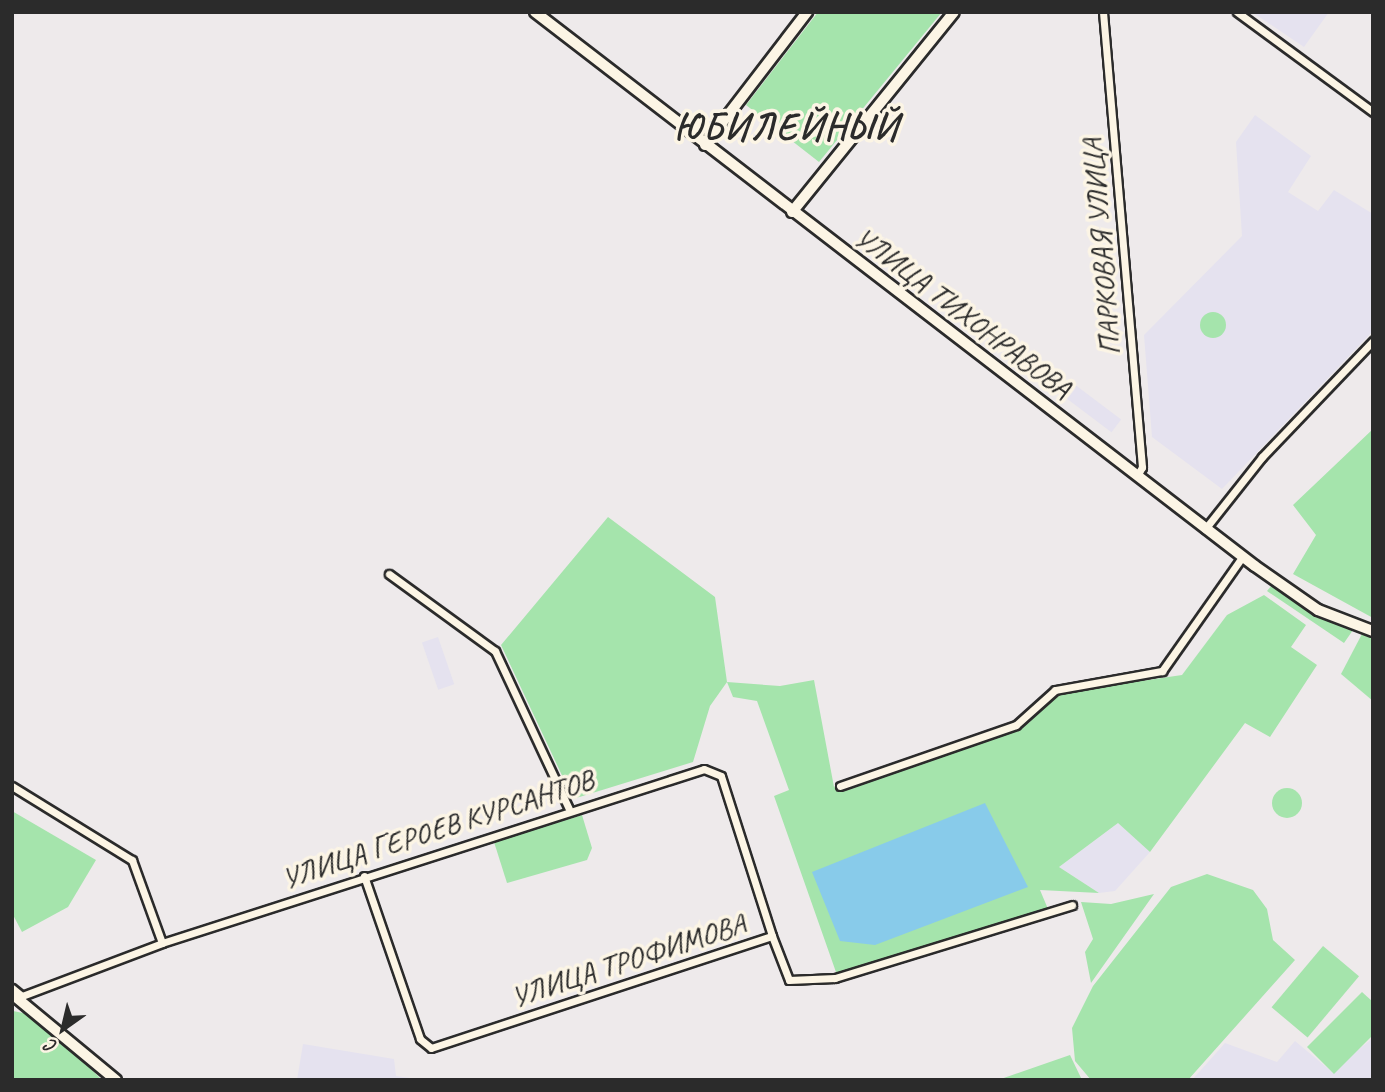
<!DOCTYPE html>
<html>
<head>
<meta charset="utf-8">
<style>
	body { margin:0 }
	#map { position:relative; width:1385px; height:1092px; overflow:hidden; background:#eeeaeb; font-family:Caveat,sans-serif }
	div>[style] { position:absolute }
	.built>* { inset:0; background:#e5e2ef; transform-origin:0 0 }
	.green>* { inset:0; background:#a5e4ac; transform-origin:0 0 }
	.round { border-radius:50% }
	.water>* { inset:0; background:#88cbea }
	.roads { filter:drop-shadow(2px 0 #2b2b2b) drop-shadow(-2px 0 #2b2b2b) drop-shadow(0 2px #2b2b2b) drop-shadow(0 -2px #2b2b2b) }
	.street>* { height:7px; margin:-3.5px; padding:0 3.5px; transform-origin:3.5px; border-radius:3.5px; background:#fcf5e5 }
	.secondary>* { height:10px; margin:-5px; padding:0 5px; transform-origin:5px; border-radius:5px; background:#fcf5e5 }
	span { translate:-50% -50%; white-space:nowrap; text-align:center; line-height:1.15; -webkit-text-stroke:7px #fcf5e5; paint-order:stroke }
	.street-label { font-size:30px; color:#2b2b2b }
	.district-label { font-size:37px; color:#2b2b2b; font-weight:700; letter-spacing:2px }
	.frame { position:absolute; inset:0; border:14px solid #2b2b2b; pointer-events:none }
	.north { position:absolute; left:28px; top:994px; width:70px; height:70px; -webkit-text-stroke:5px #fcf5e5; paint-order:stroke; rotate:214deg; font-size:19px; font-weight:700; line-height:28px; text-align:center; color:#2b2b2b }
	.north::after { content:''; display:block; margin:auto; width:24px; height:32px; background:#2b2b2b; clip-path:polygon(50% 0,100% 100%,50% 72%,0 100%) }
</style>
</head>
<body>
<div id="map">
	<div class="built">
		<i style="clip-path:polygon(1252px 12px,1329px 12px,1304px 47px)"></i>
		<i style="clip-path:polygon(1255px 115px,1311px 156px,1288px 192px,1318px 211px,1334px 190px,1373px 214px,1373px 331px,1222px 489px,1152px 437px,1144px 335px,1242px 236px,1236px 142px)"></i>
		<i style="left:1074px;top:384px;width:59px;height:16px;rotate:37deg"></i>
		<i style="left:438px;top:637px;width:50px;height:17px;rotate:71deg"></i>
		<i style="clip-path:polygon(1118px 823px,1150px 852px,1115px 891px,1099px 893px,1059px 867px)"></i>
		<i style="clip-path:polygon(1373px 1038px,1373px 1080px,1192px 1080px,1225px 1043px,1277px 1062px,1295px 1041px,1331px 1071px)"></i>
		<i style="clip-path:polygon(303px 1044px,394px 1059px,396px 1076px,424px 1080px,297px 1080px)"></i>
	</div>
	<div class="green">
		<i style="clip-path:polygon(818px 12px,942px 12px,819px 162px,746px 105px)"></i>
		<i class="round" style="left:1200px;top:312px;width:26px;height:26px"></i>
		<i style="clip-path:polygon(1373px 429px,1373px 618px,1293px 574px,1316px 535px,1293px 505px)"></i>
		<i style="clip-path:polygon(608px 517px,715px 597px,727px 682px,780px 686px,814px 680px,834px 787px,1029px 723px,1052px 694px,1182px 675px,1227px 615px,1264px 595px,1306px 625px,1291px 647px,1317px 665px,1270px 737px,1245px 723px,1150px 852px,1118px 823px,1059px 867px,1099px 893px,1040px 890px,1048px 909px,837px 975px,774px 796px,789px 790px,757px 701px,733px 697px,727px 682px,710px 706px,693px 762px,573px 799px,501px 645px)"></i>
		<i style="clip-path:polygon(1272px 585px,1317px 616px,1353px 630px,1344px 643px,1267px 591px)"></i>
		<i style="clip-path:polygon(1363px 632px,1373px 639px,1373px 701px,1341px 674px)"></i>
		<i class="round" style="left:1272px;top:788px;width:30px;height:30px"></i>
		<i style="clip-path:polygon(12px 811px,96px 860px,68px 907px,22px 932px,12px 913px)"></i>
		<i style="clip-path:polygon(582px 815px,592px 848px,587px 860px,507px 883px,494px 842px)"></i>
		<i style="clip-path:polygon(1207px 874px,1253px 890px,1267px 909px,1273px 940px,1295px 960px,1188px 1080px,1091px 1080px,1075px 1061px,1072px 1028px,1093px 986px,1171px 887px)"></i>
		<i style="clip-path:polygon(1154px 894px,1091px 983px,1085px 952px,1093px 939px,1081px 902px,1111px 904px)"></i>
		<i style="left:1323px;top:946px;width:47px;height:80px;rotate:40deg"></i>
		<i style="clip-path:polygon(1362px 992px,1373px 1002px,1373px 1035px,1334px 1074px,1307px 1047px)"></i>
		<i style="clip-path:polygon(13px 1011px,38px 1016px,102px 1080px,12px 1080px)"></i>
		<i style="clip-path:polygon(1070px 1055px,1082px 1080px,998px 1080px)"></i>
	</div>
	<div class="water">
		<i style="clip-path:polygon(985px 803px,1028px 887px,875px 945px,840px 941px,812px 872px)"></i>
	</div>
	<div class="roads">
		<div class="street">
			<i style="left:1103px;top:12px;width:457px;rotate:85.1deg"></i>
			<i style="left:1142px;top:467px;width:10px;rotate:119deg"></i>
			<i style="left:1237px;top:12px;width:169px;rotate:36.3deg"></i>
			<i style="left:1205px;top:529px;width:92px;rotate:-51.6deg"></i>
			<i style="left:1262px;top:457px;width:161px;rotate:-46.3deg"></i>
			<i style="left:389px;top:574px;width:131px;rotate:36deg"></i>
			<i style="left:495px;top:651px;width:174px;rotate:64.9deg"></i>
			<i style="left:12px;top:786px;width:141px;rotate:31.7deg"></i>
			<i style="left:132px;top:860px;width:88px;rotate:70.1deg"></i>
			<i style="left:840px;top:786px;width:186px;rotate:-19.1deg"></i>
			<i style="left:1016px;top:725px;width:52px;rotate:-41.9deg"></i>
			<i style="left:1055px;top:690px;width:109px;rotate:-10.1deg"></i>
			<i style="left:1162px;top:671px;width:139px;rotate:-54.9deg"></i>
			<i style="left:364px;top:876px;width:172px;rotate:71deg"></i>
			<i style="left:420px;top:1039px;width:14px;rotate:39deg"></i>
			<i style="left:431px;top:1048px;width:359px;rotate:-18.2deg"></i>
			<i style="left:772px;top:936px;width:47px;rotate:68.9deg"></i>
			<i style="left:789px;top:980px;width:46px;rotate:-2.5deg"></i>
			<i style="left:835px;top:978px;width:248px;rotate:-17.1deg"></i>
			<i style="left:12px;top:988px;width:13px;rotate:39deg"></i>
			<i style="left:22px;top:996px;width:150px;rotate:-20.7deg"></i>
			<i style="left:162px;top:943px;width:569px;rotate:-17.8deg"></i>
			<i style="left:704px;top:769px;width:18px;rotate:22deg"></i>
			<i style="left:721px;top:776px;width:168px;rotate:72.3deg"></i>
		</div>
		<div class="secondary">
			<i style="left:535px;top:12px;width:908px;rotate:37.58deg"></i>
			<i style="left:1255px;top:566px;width:77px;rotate:34.9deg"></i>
			<i style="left:1318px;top:610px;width:59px;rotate:20.9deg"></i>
			<i style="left:705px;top:145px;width:168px;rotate:-52.5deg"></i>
			<i style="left:792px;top:212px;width:257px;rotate:-51deg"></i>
			<i style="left:12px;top:994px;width:135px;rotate:39.6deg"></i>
		</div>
	</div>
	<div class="street-label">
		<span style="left:1101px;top:247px;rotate:-95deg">ПАРКОВАЯ УЛИЦА</span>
		<span style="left:963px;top:312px;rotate:37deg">УЛИЦА ТИХОНРАВОВА</span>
		<span style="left:437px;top:829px;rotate:-18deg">УЛИЦА ГЕРОЕВ КУРСАНТОВ</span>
		<span style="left:628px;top:960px;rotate:-18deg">УЛИЦА ТРОФИМОВА</span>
	</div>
	<div class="district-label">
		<span style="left:787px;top:127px">ЮБИЛЕЙНЫЙ</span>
	</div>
	<div class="frame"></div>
	<div class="north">С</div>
</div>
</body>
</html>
